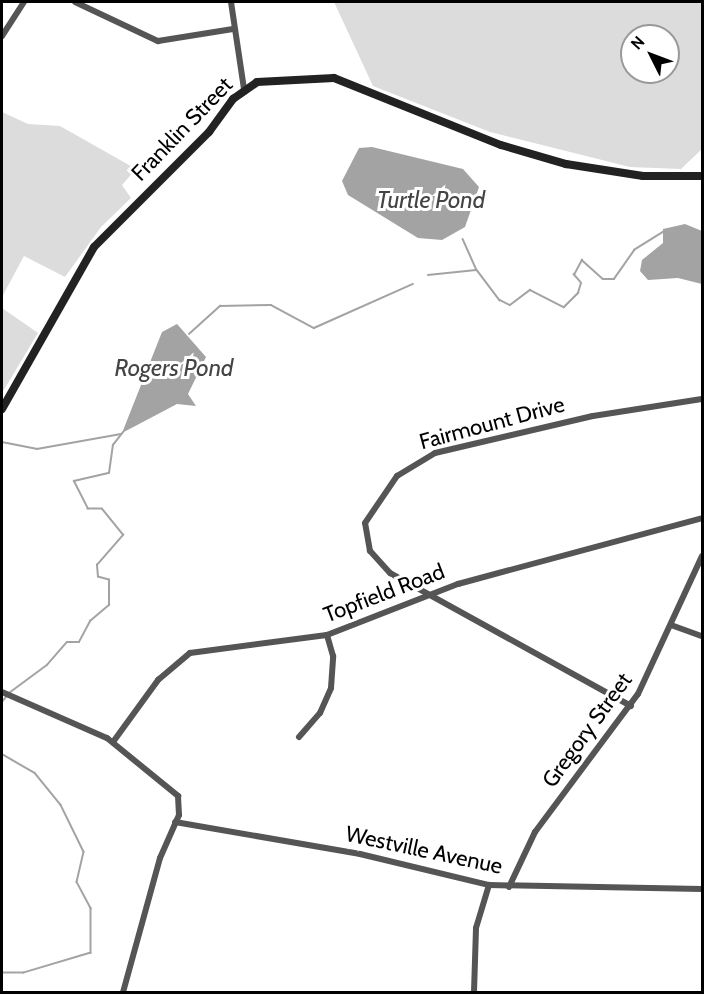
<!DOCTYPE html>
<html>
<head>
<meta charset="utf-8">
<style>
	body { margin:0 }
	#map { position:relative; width:704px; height:994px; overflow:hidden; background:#fff; font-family:Cabin,sans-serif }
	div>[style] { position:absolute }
	.green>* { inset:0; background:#dcdcdc }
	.water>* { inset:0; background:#a3a3a3 }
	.stream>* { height:1.5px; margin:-0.75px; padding:0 0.75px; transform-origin:0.75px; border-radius:0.75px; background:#a3a3a3 }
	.minor>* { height:6px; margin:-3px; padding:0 3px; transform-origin:3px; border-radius:3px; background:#555 }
	.secondary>* { height:8px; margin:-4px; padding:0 4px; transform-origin:4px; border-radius:4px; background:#222 }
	span { translate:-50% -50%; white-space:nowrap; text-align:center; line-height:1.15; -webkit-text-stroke:6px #fff; paint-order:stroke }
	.street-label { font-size:22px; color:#000 }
	.water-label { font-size:24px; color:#444; font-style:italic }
	.frame { position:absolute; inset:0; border:3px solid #000; pointer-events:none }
	.north { position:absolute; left:620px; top:24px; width:60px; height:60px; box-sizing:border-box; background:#fff; border:2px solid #999; border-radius:50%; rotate:312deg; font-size:16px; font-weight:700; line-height:24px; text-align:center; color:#000 }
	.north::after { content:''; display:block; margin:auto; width:21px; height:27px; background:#000; clip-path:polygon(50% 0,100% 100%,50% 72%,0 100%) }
</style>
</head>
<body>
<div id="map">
	<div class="green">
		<i style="clip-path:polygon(evenodd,334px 2px,702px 2px,702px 149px,681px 169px,630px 167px,490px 132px,373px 86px,334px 2px,632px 36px,668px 36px,668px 72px,632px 72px,632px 36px)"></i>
		<i style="clip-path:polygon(2px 112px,28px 124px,60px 126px,136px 169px,122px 185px,131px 198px,101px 227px,65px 277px,24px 256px,2px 297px)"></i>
		<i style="clip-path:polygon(2px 308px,38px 333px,2px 393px)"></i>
	</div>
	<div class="water">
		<i style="clip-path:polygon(372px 147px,463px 169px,479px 187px,465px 227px,442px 240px,418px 238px,348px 195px,342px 181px,359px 148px)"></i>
		<i style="clip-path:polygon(685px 224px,702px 231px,702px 284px,678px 278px,648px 280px,640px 271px,642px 260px,663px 243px,663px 229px)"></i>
		<i style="clip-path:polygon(177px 324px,206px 357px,188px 394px,196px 406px,177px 404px,122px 433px,162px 332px)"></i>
	</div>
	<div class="stream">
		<i style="left:463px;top:239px;width:34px;rotate:66deg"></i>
		<i style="left:477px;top:270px;width:38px;rotate:53deg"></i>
		<i style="left:500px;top:300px;width:11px;rotate:27deg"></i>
		<i style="left:510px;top:305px;width:25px;rotate:-37deg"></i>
		<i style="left:530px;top:290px;width:38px;rotate:27deg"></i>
		<i style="left:564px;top:307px;width:20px;rotate:-45deg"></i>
		<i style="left:578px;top:293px;width:10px;rotate:-73deg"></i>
		<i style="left:581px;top:283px;width:11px;rotate:-131deg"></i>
		<i style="left:574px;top:275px;width:17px;rotate:-62deg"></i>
		<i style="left:582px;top:260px;width:28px;rotate:42deg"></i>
		<i style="left:603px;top:279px;width:11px"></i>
		<i style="left:614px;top:279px;width:35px;rotate:-55deg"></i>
		<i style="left:634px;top:250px;width:36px;rotate:-32deg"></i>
		<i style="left:428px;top:275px;width:48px;rotate:-5.9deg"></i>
		<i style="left:189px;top:334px;width:42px;rotate:-42.1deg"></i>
		<i style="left:220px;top:306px;width:51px;rotate:-1.1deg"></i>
		<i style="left:271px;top:305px;width:49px;rotate:28.1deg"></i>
		<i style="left:314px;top:328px;width:108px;rotate:-24deg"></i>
		<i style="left:2px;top:442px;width:36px;rotate:11deg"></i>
		<i style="left:37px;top:449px;width:85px;rotate:-10.1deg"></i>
		<i style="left:9px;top:693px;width:47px;rotate:-36.4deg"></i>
		<i style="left:47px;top:665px;width:30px;rotate:-49deg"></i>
		<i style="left:67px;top:642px;width:12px"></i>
		<i style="left:79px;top:642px;width:24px;rotate:-62deg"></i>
		<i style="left:90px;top:621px;width:25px;rotate:-40deg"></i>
		<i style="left:109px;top:605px;width:25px;rotate:-90deg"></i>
		<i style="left:109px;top:580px;width:11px;rotate:-165deg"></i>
		<i style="left:98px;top:577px;width:12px;rotate:-95deg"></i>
		<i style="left:97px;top:565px;width:40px;rotate:-49deg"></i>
		<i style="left:123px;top:535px;width:33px;rotate:-129deg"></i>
		<i style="left:102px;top:509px;width:14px;rotate:180deg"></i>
		<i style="left:88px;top:509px;width:31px;rotate:-117deg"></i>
		<i style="left:74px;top:481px;width:36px;rotate:-13deg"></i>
		<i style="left:109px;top:473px;width:28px;rotate:-82deg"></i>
		<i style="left:113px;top:445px;width:16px;rotate:-52deg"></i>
		<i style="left:2px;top:702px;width:6px;rotate:-51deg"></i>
		<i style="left:2px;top:735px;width:9px;rotate:90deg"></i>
		<i style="left:2px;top:754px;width:38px;rotate:30deg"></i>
		<i style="left:35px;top:773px;width:41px;rotate:50.9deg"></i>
		<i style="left:61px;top:805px;width:52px;rotate:63.9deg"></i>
		<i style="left:84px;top:852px;width:31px;rotate:103deg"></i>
		<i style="left:77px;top:882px;width:30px;rotate:62deg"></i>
		<i style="left:91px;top:908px;width:45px;rotate:90deg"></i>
		<i style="left:91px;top:953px;width:70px;rotate:163.4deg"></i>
		<i style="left:24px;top:973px;width:22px;rotate:180deg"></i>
	</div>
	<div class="minor">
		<i style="left:75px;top:2px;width:92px;rotate:25.2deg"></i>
		<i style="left:158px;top:41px;width:76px;rotate:-9.1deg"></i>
		<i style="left:231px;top:2px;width:88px;rotate:81.5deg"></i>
		<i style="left:2px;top:36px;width:40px;rotate:-57.1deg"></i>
		<i style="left:671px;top:625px;width:33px;rotate:20deg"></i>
		<i style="left:2px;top:692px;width:115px;rotate:23.7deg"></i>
		<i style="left:107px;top:738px;width:92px;rotate:39.2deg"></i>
		<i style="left:178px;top:796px;width:19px;rotate:87deg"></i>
		<i style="left:179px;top:815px;width:47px;rotate:113.8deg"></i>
		<i style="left:160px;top:858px;width:139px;rotate:105.4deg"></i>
		<i style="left:631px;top:706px;width:275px;rotate:-151.1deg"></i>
		<i style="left:390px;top:573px;width:30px;rotate:-132deg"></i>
		<i style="left:370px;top:551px;width:28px;rotate:-100deg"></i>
		<i style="left:365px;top:523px;width:57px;rotate:-55.8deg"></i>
		<i style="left:397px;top:476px;width:44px;rotate:-31.2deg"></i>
		<i style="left:435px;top:453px;width:162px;rotate:-13.2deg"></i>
		<i style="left:593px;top:416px;width:110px;rotate:-8.9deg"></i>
		<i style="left:299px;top:737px;width:32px;rotate:-49deg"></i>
		<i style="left:320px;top:713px;width:27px;rotate:-66deg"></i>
		<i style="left:331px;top:688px;width:32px;rotate:-86deg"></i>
		<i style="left:333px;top:656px;width:22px;rotate:-106deg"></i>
		<i style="left:113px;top:742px;width:77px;rotate:-54deg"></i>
		<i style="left:158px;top:680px;width:42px;rotate:-40.2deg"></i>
		<i style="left:190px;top:653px;width:138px;rotate:-7.5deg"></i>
		<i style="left:327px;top:635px;width:141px;rotate:-21.3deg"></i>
		<i style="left:458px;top:584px;width:253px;rotate:-15.1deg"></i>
		<i style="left:175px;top:822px;width:188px;rotate:9.8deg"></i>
		<i style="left:360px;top:854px;width:133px;rotate:13.5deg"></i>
		<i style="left:489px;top:885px;width:213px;rotate:1.1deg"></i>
		<i style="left:509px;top:887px;width:61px;rotate:-64.7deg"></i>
		<i style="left:535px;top:832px;width:172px;rotate:-53.3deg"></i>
		<i style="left:638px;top:694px;width:152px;rotate:-65.1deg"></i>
		<i style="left:474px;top:992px;width:64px;rotate:-88.2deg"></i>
		<i style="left:476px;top:928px;width:45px;rotate:-73.2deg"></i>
	</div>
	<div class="secondary">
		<i style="left:2px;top:409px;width:186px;rotate:-60.4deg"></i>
		<i style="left:94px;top:247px;width:163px;rotate:-45deg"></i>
		<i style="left:209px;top:132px;width:41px;rotate:-54deg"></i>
		<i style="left:233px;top:99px;width:29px;rotate:-35deg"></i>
		<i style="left:257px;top:82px;width:77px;rotate:-3deg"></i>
		<i style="left:334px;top:78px;width:180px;rotate:21.9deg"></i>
		<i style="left:501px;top:145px;width:68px;rotate:16.3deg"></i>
		<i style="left:566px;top:164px;width:78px;rotate:8.9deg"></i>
		<i style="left:643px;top:176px;width:59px"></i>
	</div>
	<div class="street-label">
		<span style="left:182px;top:129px;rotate:-46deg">Franklin Street</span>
		<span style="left:492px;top:423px;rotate:-15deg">Fairmount Drive</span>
		<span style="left:384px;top:593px;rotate:-21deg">Topfield Road</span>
		<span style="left:587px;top:730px;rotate:-54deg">Gregory Street</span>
		<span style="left:424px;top:850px;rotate:12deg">Westville Avenue</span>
	</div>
	<div class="water-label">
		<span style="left:431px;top:200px">Turtle Pond</span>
		<span style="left:174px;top:368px">Rogers Pond</span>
	</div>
	<div class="frame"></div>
	<div class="north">N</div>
</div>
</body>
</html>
